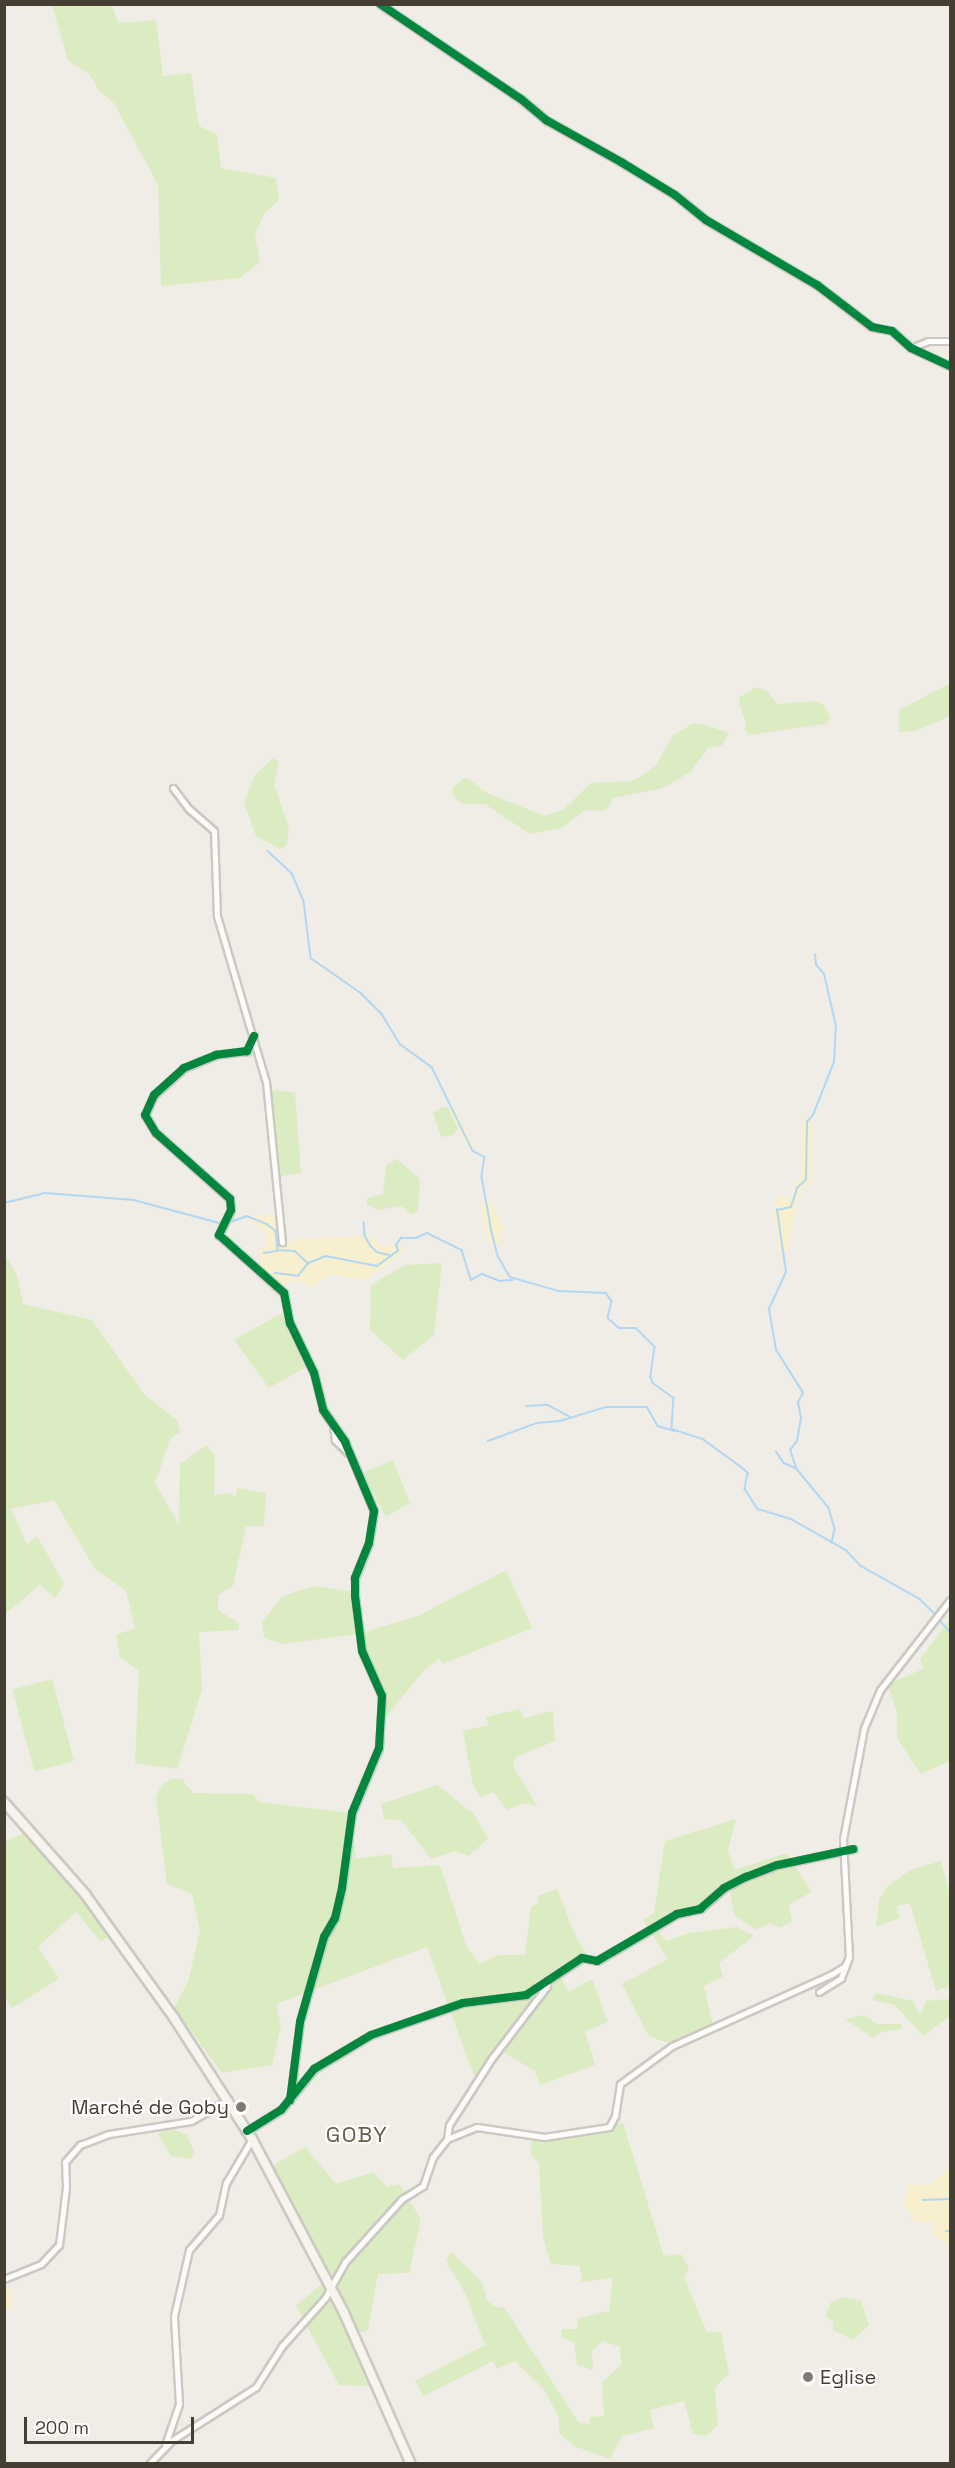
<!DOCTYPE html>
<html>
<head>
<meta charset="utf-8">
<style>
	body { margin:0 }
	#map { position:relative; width:955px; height:2468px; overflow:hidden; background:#efede6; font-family:"Space Grotesk",sans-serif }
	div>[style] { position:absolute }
	.green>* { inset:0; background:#dbecc3; transform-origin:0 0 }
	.sand>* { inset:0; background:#f7efcd }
	.stream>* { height:1.5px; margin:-0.75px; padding:0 0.75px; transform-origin:0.75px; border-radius:0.75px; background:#b1d7f2 }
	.roads { filter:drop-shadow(2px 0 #cbc9c2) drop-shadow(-2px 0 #cbc9c2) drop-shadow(0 2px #cbc9c2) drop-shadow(0 -2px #cbc9c2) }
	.minor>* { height:5px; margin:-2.5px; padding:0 2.5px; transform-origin:2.5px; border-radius:2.5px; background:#fdfcfb }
	.secondary>* { height:8px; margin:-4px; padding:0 4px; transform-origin:4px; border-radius:4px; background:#f6f4ed }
	.cycleway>* { height:8px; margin:-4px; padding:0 4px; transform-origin:4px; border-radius:4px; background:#00873e }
	.dots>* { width:16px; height:16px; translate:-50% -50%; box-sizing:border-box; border:3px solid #fff; border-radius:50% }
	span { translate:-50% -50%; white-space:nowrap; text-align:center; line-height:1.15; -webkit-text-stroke:4.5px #fff; paint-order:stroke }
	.poi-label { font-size:20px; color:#453e32 }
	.right { translate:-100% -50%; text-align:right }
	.left { translate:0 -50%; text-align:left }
	.quarter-label { font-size:22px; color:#695d48; letter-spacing:1.5px }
	.frame { position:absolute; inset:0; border:6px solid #453e32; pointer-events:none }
	.scale { position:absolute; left:24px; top:2417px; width:170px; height:27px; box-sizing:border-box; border:3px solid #453e32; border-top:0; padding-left:8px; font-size:18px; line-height:21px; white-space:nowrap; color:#453e32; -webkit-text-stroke:4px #fff; paint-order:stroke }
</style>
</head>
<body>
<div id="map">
	<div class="green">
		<i style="clip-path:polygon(52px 5px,112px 5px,118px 23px,156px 20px,163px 76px,191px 73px,199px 126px,217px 134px,221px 168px,276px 178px,279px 200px,264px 214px,255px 235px,260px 262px,240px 278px,161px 286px,158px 185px,114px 103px,99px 91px,90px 75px,68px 60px)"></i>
		<i style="clip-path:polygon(947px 685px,950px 685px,950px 716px,915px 731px,899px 732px,899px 710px)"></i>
		<i style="clip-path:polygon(756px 687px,767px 691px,777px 704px,815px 701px,823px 704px,831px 718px,825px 724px,749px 735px,744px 729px,746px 724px,739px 703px,740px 697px)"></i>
		<i style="clip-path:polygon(692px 724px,703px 724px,729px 733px,722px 746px,708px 748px,691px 771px,674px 782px,663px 788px,613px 798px,609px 807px,602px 811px,585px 810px,562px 828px,530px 834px,485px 804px,463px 804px,452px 795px,452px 788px,464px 778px,469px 779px,485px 792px,544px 816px,563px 810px,591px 783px,632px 781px,642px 776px,656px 765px,673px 735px)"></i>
		<i style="clip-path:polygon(273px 758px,279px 762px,274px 784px,289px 828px,287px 845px,280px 849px,256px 836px,244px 803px,255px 775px)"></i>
		<i style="clip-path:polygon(266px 1089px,295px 1093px,301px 1173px,276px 1177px)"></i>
		<i style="clip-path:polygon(442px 1107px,449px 1108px,459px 1128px,453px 1135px,441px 1137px,433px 1113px)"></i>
		<i style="clip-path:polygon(397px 1159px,420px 1179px,418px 1210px,411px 1215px,401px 1206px,379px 1210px,367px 1205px,367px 1198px,383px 1194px,386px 1165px)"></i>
		<i style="clip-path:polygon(4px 1253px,17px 1275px,23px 1304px,92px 1320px,144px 1394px,177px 1420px,180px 1432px,170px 1439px,155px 1483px,179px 1525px,180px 1464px,206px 1445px,215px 1455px,214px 1495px,229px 1493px,236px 1497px,237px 1488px,266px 1493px,264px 1526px,246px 1526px,233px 1586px,218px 1595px,218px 1610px,239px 1623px,238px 1630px,199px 1632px,202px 1690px,177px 1769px,135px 1763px,139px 1671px,120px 1657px,116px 1635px,135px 1628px,126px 1591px,95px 1569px,54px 1500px,11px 1509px,27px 1544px,37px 1536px,64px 1584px,55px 1598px,40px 1585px,5px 1614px)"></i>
		<i style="clip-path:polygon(442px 1263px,434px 1335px,403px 1360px,370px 1330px,371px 1285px,405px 1265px)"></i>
		<i style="clip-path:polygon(282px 1313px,310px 1365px,269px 1388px,234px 1340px)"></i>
		<i style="clip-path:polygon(393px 1460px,410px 1503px,386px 1517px,362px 1473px)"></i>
		<i style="clip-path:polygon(506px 1570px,532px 1628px,443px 1664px,439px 1659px,424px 1670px,381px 1723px,380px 1687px,358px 1634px,283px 1644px,264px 1638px,262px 1622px,283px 1596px,314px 1586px,355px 1592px,361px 1633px,418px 1616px)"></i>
		<i style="clip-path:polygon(950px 1619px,950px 1761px,921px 1774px,897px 1738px,897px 1714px,888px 1684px,923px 1669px,920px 1659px)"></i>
		<i style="left:52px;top:1679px;width:85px;height:41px;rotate:75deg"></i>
		<i style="clip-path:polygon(520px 1709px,524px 1718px,553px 1711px,555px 1741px,516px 1757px,513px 1766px,537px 1806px,524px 1803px,507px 1810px,493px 1792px,480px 1797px,473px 1785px,463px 1731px,489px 1725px,486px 1717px)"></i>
		<i style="clip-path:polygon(171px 1779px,182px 1779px,193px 1793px,253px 1794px,259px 1802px,352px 1813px,356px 1859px,391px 1854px,393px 1868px,440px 1865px,466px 1945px,479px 1964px,499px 1955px,525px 1955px,531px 1907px,539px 1903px,537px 1896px,557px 1889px,575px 1935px,590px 1960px,582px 1959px,560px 1976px,569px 1992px,592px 1979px,608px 2022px,585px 2032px,595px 2065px,540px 2085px,535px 2071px,498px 2049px,476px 2082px,427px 1947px,276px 2004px,281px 2026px,272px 2065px,222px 2073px,174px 2008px,188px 1982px,200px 1931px,192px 1894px,167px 1884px,156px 1797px,161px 1786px)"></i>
		<i style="clip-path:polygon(437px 1785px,474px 1814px,488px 1839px,468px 1856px,456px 1851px,431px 1859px,401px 1820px,384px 1819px,381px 1804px)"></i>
		<i style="clip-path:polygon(736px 1819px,728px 1850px,734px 1870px,787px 1853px,811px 1892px,789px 1905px,792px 1921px,779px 1928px,770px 1923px,756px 1930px,734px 1915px,729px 1886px,700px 1909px,686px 1911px,657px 1929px,666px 1941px,689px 1933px,737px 1927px,754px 1936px,719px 1963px,723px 1977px,704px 1986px,713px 2026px,675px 2044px,659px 2040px,648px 2035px,622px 1984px,668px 1959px,643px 1920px,654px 1913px,665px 1841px)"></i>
		<i style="clip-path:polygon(30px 1830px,113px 1932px,101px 1942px,76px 1912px,38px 1947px,59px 1979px,12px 2008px,5px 1997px,5px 1842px)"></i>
		<i style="clip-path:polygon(941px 1861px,950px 1895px,950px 1986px,936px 1991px,910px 1903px,897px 1906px,900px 1918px,876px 1927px,879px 1899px,888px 1886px,910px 1870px)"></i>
		<i style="clip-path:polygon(876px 1993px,913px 2001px,920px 2015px,926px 2001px,950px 1999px,950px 2016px,923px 2036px,895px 2005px,872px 2000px)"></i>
		<i style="clip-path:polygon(864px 2015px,877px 2024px,901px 2024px,902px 2029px,881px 2032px,873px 2038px,845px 2019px)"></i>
		<i style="clip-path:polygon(623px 2123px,664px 2256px,681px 2254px,689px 2268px,684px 2277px,707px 2333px,721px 2331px,729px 2373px,715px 2388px,718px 2425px,706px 2436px,693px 2434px,684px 2401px,650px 2410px,654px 2428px,622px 2436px,610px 2459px,574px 2446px,559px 2433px,559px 2418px,544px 2389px,515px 2361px,497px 2369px,493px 2361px,423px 2396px,415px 2381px,485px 2345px,465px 2293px,446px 2261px,451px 2252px,482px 2282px,487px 2301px,498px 2308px,504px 2307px,579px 2423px,589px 2424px,590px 2417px,604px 2416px,602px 2382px,621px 2365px,620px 2347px,603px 2341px,592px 2351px,593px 2370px,577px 2365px,574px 2342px,562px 2338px,562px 2329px,577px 2329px,579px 2318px,609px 2311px,613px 2278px,582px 2282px,580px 2266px,551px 2264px,543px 2237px,539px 2164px,531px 2154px,532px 2134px,544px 2137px)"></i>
		<i style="clip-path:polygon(168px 2127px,187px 2135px,194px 2152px,192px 2159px,171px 2156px,158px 2134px)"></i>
		<i style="clip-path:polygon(305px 2147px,336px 2184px,373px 2172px,387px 2187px,399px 2184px,421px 2219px,409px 2273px,378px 2274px,368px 2330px,348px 2337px,369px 2386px,339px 2385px,296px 2306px,327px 2279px,268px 2168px)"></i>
		<i style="clip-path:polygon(841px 2297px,861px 2301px,869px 2325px,853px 2340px,833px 2330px,833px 2322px,826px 2316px,830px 2303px)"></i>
	</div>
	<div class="sand">
		<i style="clip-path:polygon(453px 1106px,474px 1147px,470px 1150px,450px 1113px)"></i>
		<i style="clip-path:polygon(807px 1117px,811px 1118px,811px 1183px,800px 1190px,787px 1250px,778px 1252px,778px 1229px,772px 1220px,775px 1207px,779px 1194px,790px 1199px,797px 1181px,802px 1178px,802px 1123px)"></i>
		<i style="clip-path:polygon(490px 1201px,503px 1228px,499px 1244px,490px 1244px,483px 1223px,482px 1204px)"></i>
		<i style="clip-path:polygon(273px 1214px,282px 1246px,295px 1239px,370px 1236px,380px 1245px,403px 1247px,405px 1251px,363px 1281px,333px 1274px,312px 1287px,296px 1280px,281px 1284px,265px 1272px,261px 1262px,259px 1251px,268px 1246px,265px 1230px,249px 1222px,253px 1217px)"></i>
		<i style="clip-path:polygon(950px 2166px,950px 2246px,933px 2236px,932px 2222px,915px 2222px,903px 2202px,910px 2184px,930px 2186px)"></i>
		<i style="clip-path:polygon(5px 2286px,12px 2292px,11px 2308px,5px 2310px)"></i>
	</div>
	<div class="stream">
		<i style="left:268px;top:851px;width:33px;rotate:43deg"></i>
		<i style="left:292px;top:873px;width:30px;rotate:67deg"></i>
		<i style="left:304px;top:901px;width:57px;rotate:83deg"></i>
		<i style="left:311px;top:958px;width:61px;rotate:35deg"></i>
		<i style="left:361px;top:993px;width:30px;rotate:45deg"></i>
		<i style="left:382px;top:1014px;width:35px;rotate:59deg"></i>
		<i style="left:400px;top:1044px;width:39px;rotate:36deg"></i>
		<i style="left:432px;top:1067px;width:93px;rotate:64deg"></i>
		<i style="left:473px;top:1151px;width:13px;rotate:27deg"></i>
		<i style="left:485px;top:1157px;width:20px;rotate:99deg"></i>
		<i style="left:482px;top:1177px;width:56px;rotate:79.7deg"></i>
		<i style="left:492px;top:1232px;width:25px;rotate:76deg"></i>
		<i style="left:498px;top:1256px;width:24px;rotate:60deg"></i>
		<i style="left:510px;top:1277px;width:51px;rotate:15.9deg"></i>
		<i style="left:559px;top:1291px;width:47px;rotate:2.4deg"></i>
		<i style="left:606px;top:1293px;width:10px;rotate:53deg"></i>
		<i style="left:612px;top:1301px;width:17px;rotate:103deg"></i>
		<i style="left:608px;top:1318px;width:15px;rotate:42deg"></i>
		<i style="left:619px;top:1328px;width:17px"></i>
		<i style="left:636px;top:1328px;width:27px;rotate:45deg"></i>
		<i style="left:655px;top:1347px;width:30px;rotate:98deg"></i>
		<i style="left:651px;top:1377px;width:6px;rotate:72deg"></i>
		<i style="left:653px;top:1383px;width:26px;rotate:36deg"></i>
		<i style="left:674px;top:1398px;width:31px;rotate:94deg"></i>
		<i style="left:672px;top:1429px;width:33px;rotate:18deg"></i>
		<i style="left:703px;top:1439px;width:51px;rotate:36.2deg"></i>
		<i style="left:744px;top:1469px;width:6px;rotate:45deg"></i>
		<i style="left:748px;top:1473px;width:16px;rotate:101deg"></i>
		<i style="left:745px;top:1489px;width:24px;rotate:57deg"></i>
		<i style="left:758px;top:1509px;width:34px;rotate:17deg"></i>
		<i style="left:791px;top:1519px;width:63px;rotate:29.4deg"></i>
		<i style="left:846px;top:1550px;width:22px;rotate:47deg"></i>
		<i style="left:861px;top:1566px;width:68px;rotate:29.2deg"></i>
		<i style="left:920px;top:1599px;width:23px;rotate:45deg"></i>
		<i style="left:4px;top:1203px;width:42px;rotate:-13.7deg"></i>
		<i style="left:45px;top:1193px;width:89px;rotate:4.5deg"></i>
		<i style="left:134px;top:1200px;width:92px;rotate:15.1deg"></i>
		<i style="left:364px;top:1222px;width:14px;rotate:86deg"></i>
		<i style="left:365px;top:1236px;width:12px;rotate:59deg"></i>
		<i style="left:371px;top:1246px;width:8px;rotate:45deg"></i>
		<i style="left:377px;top:1252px;width:12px;rotate:14deg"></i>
		<i style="left:228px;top:1223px;width:20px;rotate:-20deg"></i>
		<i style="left:247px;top:1216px;width:22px;rotate:22deg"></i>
		<i style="left:267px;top:1224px;width:11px;rotate:38deg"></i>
		<i style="left:276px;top:1231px;width:19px;rotate:84deg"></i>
		<i style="left:278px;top:1250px;width:17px;rotate:3deg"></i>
		<i style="left:295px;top:1251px;width:18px;rotate:43deg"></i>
		<i style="left:308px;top:1263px;width:19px;rotate:-21deg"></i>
		<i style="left:326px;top:1256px;width:52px;rotate:11.1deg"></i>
		<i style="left:377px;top:1266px;width:26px;rotate:-36deg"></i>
		<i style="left:398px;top:1251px;width:6px;rotate:-108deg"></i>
		<i style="left:396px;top:1245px;width:9px;rotate:-54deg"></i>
		<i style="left:401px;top:1238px;width:15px"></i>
		<i style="left:416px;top:1238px;width:12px;rotate:-24deg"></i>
		<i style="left:427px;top:1233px;width:39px;rotate:26deg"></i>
		<i style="left:462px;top:1250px;width:31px;rotate:73deg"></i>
		<i style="left:471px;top:1280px;width:13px;rotate:-29deg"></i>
		<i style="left:482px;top:1274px;width:19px;rotate:21deg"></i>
		<i style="left:500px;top:1281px;width:12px;rotate:-5deg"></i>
		<i style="left:264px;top:1253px;width:13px;rotate:-9deg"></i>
		<i style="left:275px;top:1273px;width:23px;rotate:7deg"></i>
		<i style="left:298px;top:1276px;width:16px;rotate:-52deg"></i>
		<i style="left:526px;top:1406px;width:22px;rotate:-3deg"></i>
		<i style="left:548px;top:1405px;width:24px;rotate:28deg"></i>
		<i style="left:488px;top:1441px;width:52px;rotate:-20.2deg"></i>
		<i style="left:537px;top:1423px;width:23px;rotate:-5deg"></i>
		<i style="left:560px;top:1421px;width:48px;rotate:-16.9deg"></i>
		<i style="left:606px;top:1407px;width:41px"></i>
		<i style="left:647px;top:1407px;width:22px;rotate:60deg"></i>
		<i style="left:658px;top:1426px;width:17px;rotate:17deg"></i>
		<i style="left:776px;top:1451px;width:14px;rotate:56deg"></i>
		<i style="left:784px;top:1463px;width:13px;rotate:23deg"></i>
		<i style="left:796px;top:1468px;width:52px;rotate:50.5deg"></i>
		<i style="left:829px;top:1508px;width:22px;rotate:74deg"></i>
		<i style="left:835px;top:1529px;width:14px;rotate:102deg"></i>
		<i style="left:796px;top:1468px;width:19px;rotate:-108deg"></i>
		<i style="left:790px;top:1450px;width:11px;rotate:-52deg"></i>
		<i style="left:797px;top:1441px;width:23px;rotate:-80deg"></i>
		<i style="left:801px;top:1418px;width:16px;rotate:-101deg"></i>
		<i style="left:798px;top:1402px;width:10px;rotate:-61deg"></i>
		<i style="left:803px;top:1393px;width:51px;rotate:-122.1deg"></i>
		<i style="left:776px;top:1350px;width:42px;rotate:-99.7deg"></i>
		<i style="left:769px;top:1309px;width:41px;rotate:-65.3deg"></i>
		<i style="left:786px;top:1272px;width:63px;rotate:-98.3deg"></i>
		<i style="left:777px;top:1210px;width:14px;rotate:-12deg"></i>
		<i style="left:791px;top:1207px;width:20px;rotate:-72deg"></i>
		<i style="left:797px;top:1188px;width:12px;rotate:-42deg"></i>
		<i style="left:806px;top:1180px;width:58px;rotate:-89deg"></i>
		<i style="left:807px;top:1122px;width:9px;rotate:-49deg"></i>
		<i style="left:813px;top:1115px;width:57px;rotate:-68.4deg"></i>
		<i style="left:834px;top:1062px;width:35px;rotate:-87deg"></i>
		<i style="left:836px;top:1027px;width:54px;rotate:-102.8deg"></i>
		<i style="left:824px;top:974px;width:12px;rotate:-132deg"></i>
		<i style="left:816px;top:965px;width:10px;rotate:-96deg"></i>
		<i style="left:939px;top:1619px;width:17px;rotate:50deg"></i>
		<i style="left:923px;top:2200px;width:27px;rotate:-2deg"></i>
		<i style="left:946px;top:2231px;width:4px"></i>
	</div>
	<div class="roads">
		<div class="minor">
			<i style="left:380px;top:4px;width:170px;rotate:34deg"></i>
			<i style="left:521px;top:99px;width:33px;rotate:40deg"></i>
			<i style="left:546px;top:120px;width:86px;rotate:29.2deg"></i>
			<i style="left:621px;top:162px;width:63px;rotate:31.4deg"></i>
			<i style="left:675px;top:195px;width:40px;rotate:39deg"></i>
			<i style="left:706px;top:220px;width:129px;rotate:30.4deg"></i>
			<i style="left:817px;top:285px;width:69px;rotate:37.4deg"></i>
			<i style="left:872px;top:327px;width:20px;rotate:11deg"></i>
			<i style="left:892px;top:331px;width:25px;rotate:42deg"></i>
			<i style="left:911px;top:348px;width:43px;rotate:24.8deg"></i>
			<i style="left:911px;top:348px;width:18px;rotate:-22deg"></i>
			<i style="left:928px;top:341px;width:22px"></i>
			<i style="left:173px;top:788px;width:26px;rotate:53deg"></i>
			<i style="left:189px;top:809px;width:33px;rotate:41deg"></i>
			<i style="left:214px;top:831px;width:85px;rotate:88deg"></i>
			<i style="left:217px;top:916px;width:173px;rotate:73.6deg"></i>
			<i style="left:266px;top:1082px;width:161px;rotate:84.3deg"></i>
			<i style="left:254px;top:1036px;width:17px;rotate:115deg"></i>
			<i style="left:247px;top:1051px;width:31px;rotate:173deg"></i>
			<i style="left:216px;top:1055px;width:35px;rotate:158deg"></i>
			<i style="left:184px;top:1068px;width:40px;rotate:138deg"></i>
			<i style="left:154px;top:1095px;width:22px;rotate:114deg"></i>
			<i style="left:145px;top:1115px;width:21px;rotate:59deg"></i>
			<i style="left:156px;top:1133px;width:99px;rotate:41.7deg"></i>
			<i style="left:230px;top:1199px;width:11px;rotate:85deg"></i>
			<i style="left:231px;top:1210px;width:28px;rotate:116deg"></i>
			<i style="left:219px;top:1235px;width:87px;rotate:41.7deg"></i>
			<i style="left:284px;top:1293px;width:31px;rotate:79deg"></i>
			<i style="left:290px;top:1323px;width:55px;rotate:64.4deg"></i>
			<i style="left:314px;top:1373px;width:38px;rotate:76deg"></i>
			<i style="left:323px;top:1410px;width:39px;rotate:55deg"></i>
			<i style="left:345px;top:1442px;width:75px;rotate:67.2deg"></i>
			<i style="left:374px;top:1511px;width:32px;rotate:99deg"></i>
			<i style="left:369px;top:1543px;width:38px;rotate:112deg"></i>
			<i style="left:355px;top:1578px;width:18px;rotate:90deg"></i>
			<i style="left:355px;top:1596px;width:55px;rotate:82.7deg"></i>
			<i style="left:362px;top:1651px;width:49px;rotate:66deg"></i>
			<i style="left:382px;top:1696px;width:52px;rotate:93.3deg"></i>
			<i style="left:379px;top:1748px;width:70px;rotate:112.6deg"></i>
			<i style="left:352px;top:1813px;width:76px;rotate:97.6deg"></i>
			<i style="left:342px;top:1888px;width:31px;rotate:103deg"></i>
			<i style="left:335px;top:1918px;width:22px;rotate:120deg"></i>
			<i style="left:324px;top:1937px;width:88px;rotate:105.8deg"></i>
			<i style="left:300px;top:2022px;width:79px;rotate:97.3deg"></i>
			<i style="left:333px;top:1426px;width:14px;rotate:82deg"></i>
			<i style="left:335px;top:1440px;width:18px;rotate:45deg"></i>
			<i style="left:819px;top:1992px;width:26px;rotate:-32deg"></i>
			<i style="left:841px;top:1978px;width:22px;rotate:-69deg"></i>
			<i style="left:849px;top:1957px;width:118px;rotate:-92.9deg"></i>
			<i style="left:843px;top:1839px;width:113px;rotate:-79.3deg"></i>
			<i style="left:864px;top:1728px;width:41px;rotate:-67.2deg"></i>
			<i style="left:880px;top:1690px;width:114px;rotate:-52.1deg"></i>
			<i style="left:247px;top:2131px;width:40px;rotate:-32deg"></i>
			<i style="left:281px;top:2110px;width:53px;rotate:-51.2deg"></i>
			<i style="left:314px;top:2069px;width:66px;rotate:-30.8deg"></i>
			<i style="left:371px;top:2035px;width:97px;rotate:-19.2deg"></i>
			<i style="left:463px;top:2003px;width:64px;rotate:-7.2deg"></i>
			<i style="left:526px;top:1995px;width:67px;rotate:-33.5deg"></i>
			<i style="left:582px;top:1958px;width:15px;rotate:11deg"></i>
			<i style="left:597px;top:1961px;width:93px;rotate:-30.4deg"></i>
			<i style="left:677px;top:1914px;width:24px;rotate:-12deg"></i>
			<i style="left:700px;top:1909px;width:32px;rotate:-41deg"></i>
			<i style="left:724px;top:1888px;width:25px;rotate:-27deg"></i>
			<i style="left:746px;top:1877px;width:34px;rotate:-21deg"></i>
			<i style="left:778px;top:1865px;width:77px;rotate:-12deg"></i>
			<i style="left:447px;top:2139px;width:32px;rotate:-22deg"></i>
			<i style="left:477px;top:2127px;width:68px;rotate:8.5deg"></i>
			<i style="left:544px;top:2137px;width:66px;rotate:-8.7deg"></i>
			<i style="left:609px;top:2127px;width:13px;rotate:-61deg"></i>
			<i style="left:615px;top:2116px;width:32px;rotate:-81deg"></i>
			<i style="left:620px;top:2084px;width:64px;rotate:-36.2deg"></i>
			<i style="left:672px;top:2046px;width:175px;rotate:-24.2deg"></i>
			<i style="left:832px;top:1974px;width:15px;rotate:-32deg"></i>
			<i style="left:845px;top:1966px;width:10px;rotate:-66deg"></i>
			<i style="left:4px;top:2279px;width:40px;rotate:-22deg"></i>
			<i style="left:41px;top:2264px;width:26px;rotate:-47deg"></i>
			<i style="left:59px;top:2245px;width:58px;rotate:-83.1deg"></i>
			<i style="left:66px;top:2187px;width:25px;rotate:-92deg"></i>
			<i style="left:65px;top:2162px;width:23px;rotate:-49deg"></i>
			<i style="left:80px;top:2145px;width:31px;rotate:-21deg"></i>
			<i style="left:109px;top:2134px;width:83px;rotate:-9deg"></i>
			<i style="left:191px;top:2121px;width:43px;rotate:-29.6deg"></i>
			<i style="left:165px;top:2445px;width:43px;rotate:-71.1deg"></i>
			<i style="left:179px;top:2404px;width:88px;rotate:-93.3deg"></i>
			<i style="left:174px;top:2316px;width:68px;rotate:-77.2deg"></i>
			<i style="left:189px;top:2250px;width:46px;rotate:-49.4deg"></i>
			<i style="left:219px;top:2215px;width:33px;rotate:-78deg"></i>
			<i style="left:226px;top:2183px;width:51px;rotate:-59.4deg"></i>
			<i style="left:149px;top:2464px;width:32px;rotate:-46deg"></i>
			<i style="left:171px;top:2441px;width:101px;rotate:-32.4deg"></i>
			<i style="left:256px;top:2387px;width:49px;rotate:-57.6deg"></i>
			<i style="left:282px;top:2346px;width:64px;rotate:-48.1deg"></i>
			<i style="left:325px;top:2298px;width:41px;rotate:-60.9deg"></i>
			<i style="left:345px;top:2262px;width:85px;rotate:-47.9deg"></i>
			<i style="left:402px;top:2199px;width:25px;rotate:-32deg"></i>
			<i style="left:423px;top:2186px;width:31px;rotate:-71deg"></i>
			<i style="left:433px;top:2157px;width:23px;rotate:-52deg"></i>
			<i style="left:447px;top:2139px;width:14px;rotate:-82deg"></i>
			<i style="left:449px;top:2125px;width:80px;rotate:-57.3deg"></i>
			<i style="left:492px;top:2058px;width:91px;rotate:-52.6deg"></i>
		</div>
		<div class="secondary">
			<i style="left:4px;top:1802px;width:123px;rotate:48.6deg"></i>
			<i style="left:85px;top:1894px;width:153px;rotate:54.3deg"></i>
			<i style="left:174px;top:2018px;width:144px;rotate:57.2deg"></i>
			<i style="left:252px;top:2139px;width:197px;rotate:62.1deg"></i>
			<i style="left:344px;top:2313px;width:165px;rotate:66.1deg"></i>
		</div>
	</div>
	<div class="cycleway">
		<i style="left:380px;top:4px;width:170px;rotate:34deg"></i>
		<i style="left:521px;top:99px;width:33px;rotate:40deg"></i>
		<i style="left:546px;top:120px;width:86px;rotate:29.2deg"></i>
		<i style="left:621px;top:162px;width:63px;rotate:31.4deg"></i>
		<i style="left:675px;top:195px;width:40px;rotate:39deg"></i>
		<i style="left:706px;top:220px;width:129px;rotate:30.4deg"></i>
		<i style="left:817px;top:285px;width:69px;rotate:37.4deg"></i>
		<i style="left:872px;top:327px;width:20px;rotate:11deg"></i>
		<i style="left:892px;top:331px;width:25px;rotate:42deg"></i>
		<i style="left:911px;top:348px;width:43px;rotate:24.8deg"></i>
		<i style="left:254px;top:1036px;width:17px;rotate:115deg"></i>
		<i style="left:247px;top:1051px;width:31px;rotate:173deg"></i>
		<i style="left:216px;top:1055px;width:35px;rotate:158deg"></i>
		<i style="left:184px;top:1068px;width:40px;rotate:138deg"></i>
		<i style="left:154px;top:1095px;width:22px;rotate:114deg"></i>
		<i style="left:145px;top:1115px;width:21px;rotate:59deg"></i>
		<i style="left:156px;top:1133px;width:99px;rotate:41.7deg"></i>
		<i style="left:230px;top:1199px;width:11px;rotate:85deg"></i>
		<i style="left:231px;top:1210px;width:28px;rotate:116deg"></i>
		<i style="left:219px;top:1235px;width:87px;rotate:41.7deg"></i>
		<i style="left:284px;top:1293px;width:31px;rotate:79deg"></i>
		<i style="left:290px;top:1323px;width:55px;rotate:64.4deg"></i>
		<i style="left:314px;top:1373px;width:38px;rotate:76deg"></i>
		<i style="left:323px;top:1410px;width:39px;rotate:55deg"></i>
		<i style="left:345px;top:1442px;width:75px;rotate:67.2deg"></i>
		<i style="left:374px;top:1511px;width:32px;rotate:99deg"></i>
		<i style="left:369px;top:1543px;width:38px;rotate:112deg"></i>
		<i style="left:355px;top:1578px;width:18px;rotate:90deg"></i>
		<i style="left:355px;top:1596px;width:55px;rotate:82.7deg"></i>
		<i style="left:362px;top:1651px;width:49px;rotate:66deg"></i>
		<i style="left:382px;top:1696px;width:52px;rotate:93.3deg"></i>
		<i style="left:379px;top:1748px;width:70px;rotate:112.6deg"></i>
		<i style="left:352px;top:1813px;width:76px;rotate:97.6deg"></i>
		<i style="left:342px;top:1888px;width:31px;rotate:103deg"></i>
		<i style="left:335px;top:1918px;width:22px;rotate:120deg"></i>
		<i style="left:324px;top:1937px;width:88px;rotate:105.8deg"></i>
		<i style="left:300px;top:2022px;width:79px;rotate:97.3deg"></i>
		<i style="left:247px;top:2131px;width:40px;rotate:-32deg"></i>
		<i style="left:281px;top:2110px;width:53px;rotate:-51.2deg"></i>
		<i style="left:314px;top:2069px;width:66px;rotate:-30.8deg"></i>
		<i style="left:371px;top:2035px;width:97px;rotate:-19.2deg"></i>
		<i style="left:463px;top:2003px;width:64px;rotate:-7.2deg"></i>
		<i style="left:526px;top:1995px;width:67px;rotate:-33.5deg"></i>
		<i style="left:582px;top:1958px;width:15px;rotate:11deg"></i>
		<i style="left:597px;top:1961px;width:93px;rotate:-30.4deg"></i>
		<i style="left:677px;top:1914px;width:24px;rotate:-12deg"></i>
		<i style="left:700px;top:1909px;width:32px;rotate:-41deg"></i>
		<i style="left:724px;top:1888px;width:25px;rotate:-27deg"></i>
		<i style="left:746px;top:1877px;width:34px;rotate:-21deg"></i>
		<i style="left:778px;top:1865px;width:77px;rotate:-12deg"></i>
	</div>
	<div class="dots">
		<i style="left:241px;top:2107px;background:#807b71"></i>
		<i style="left:808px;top:2377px;background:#807b71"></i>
	</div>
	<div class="poi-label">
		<span class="right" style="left:229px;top:2107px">Marché de Goby</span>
		<span class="left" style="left:820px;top:2377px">Eglise</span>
	</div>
	<div class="quarter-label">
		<span style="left:357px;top:2135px">GOBY</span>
	</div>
	<div class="frame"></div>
	<div class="scale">200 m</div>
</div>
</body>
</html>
